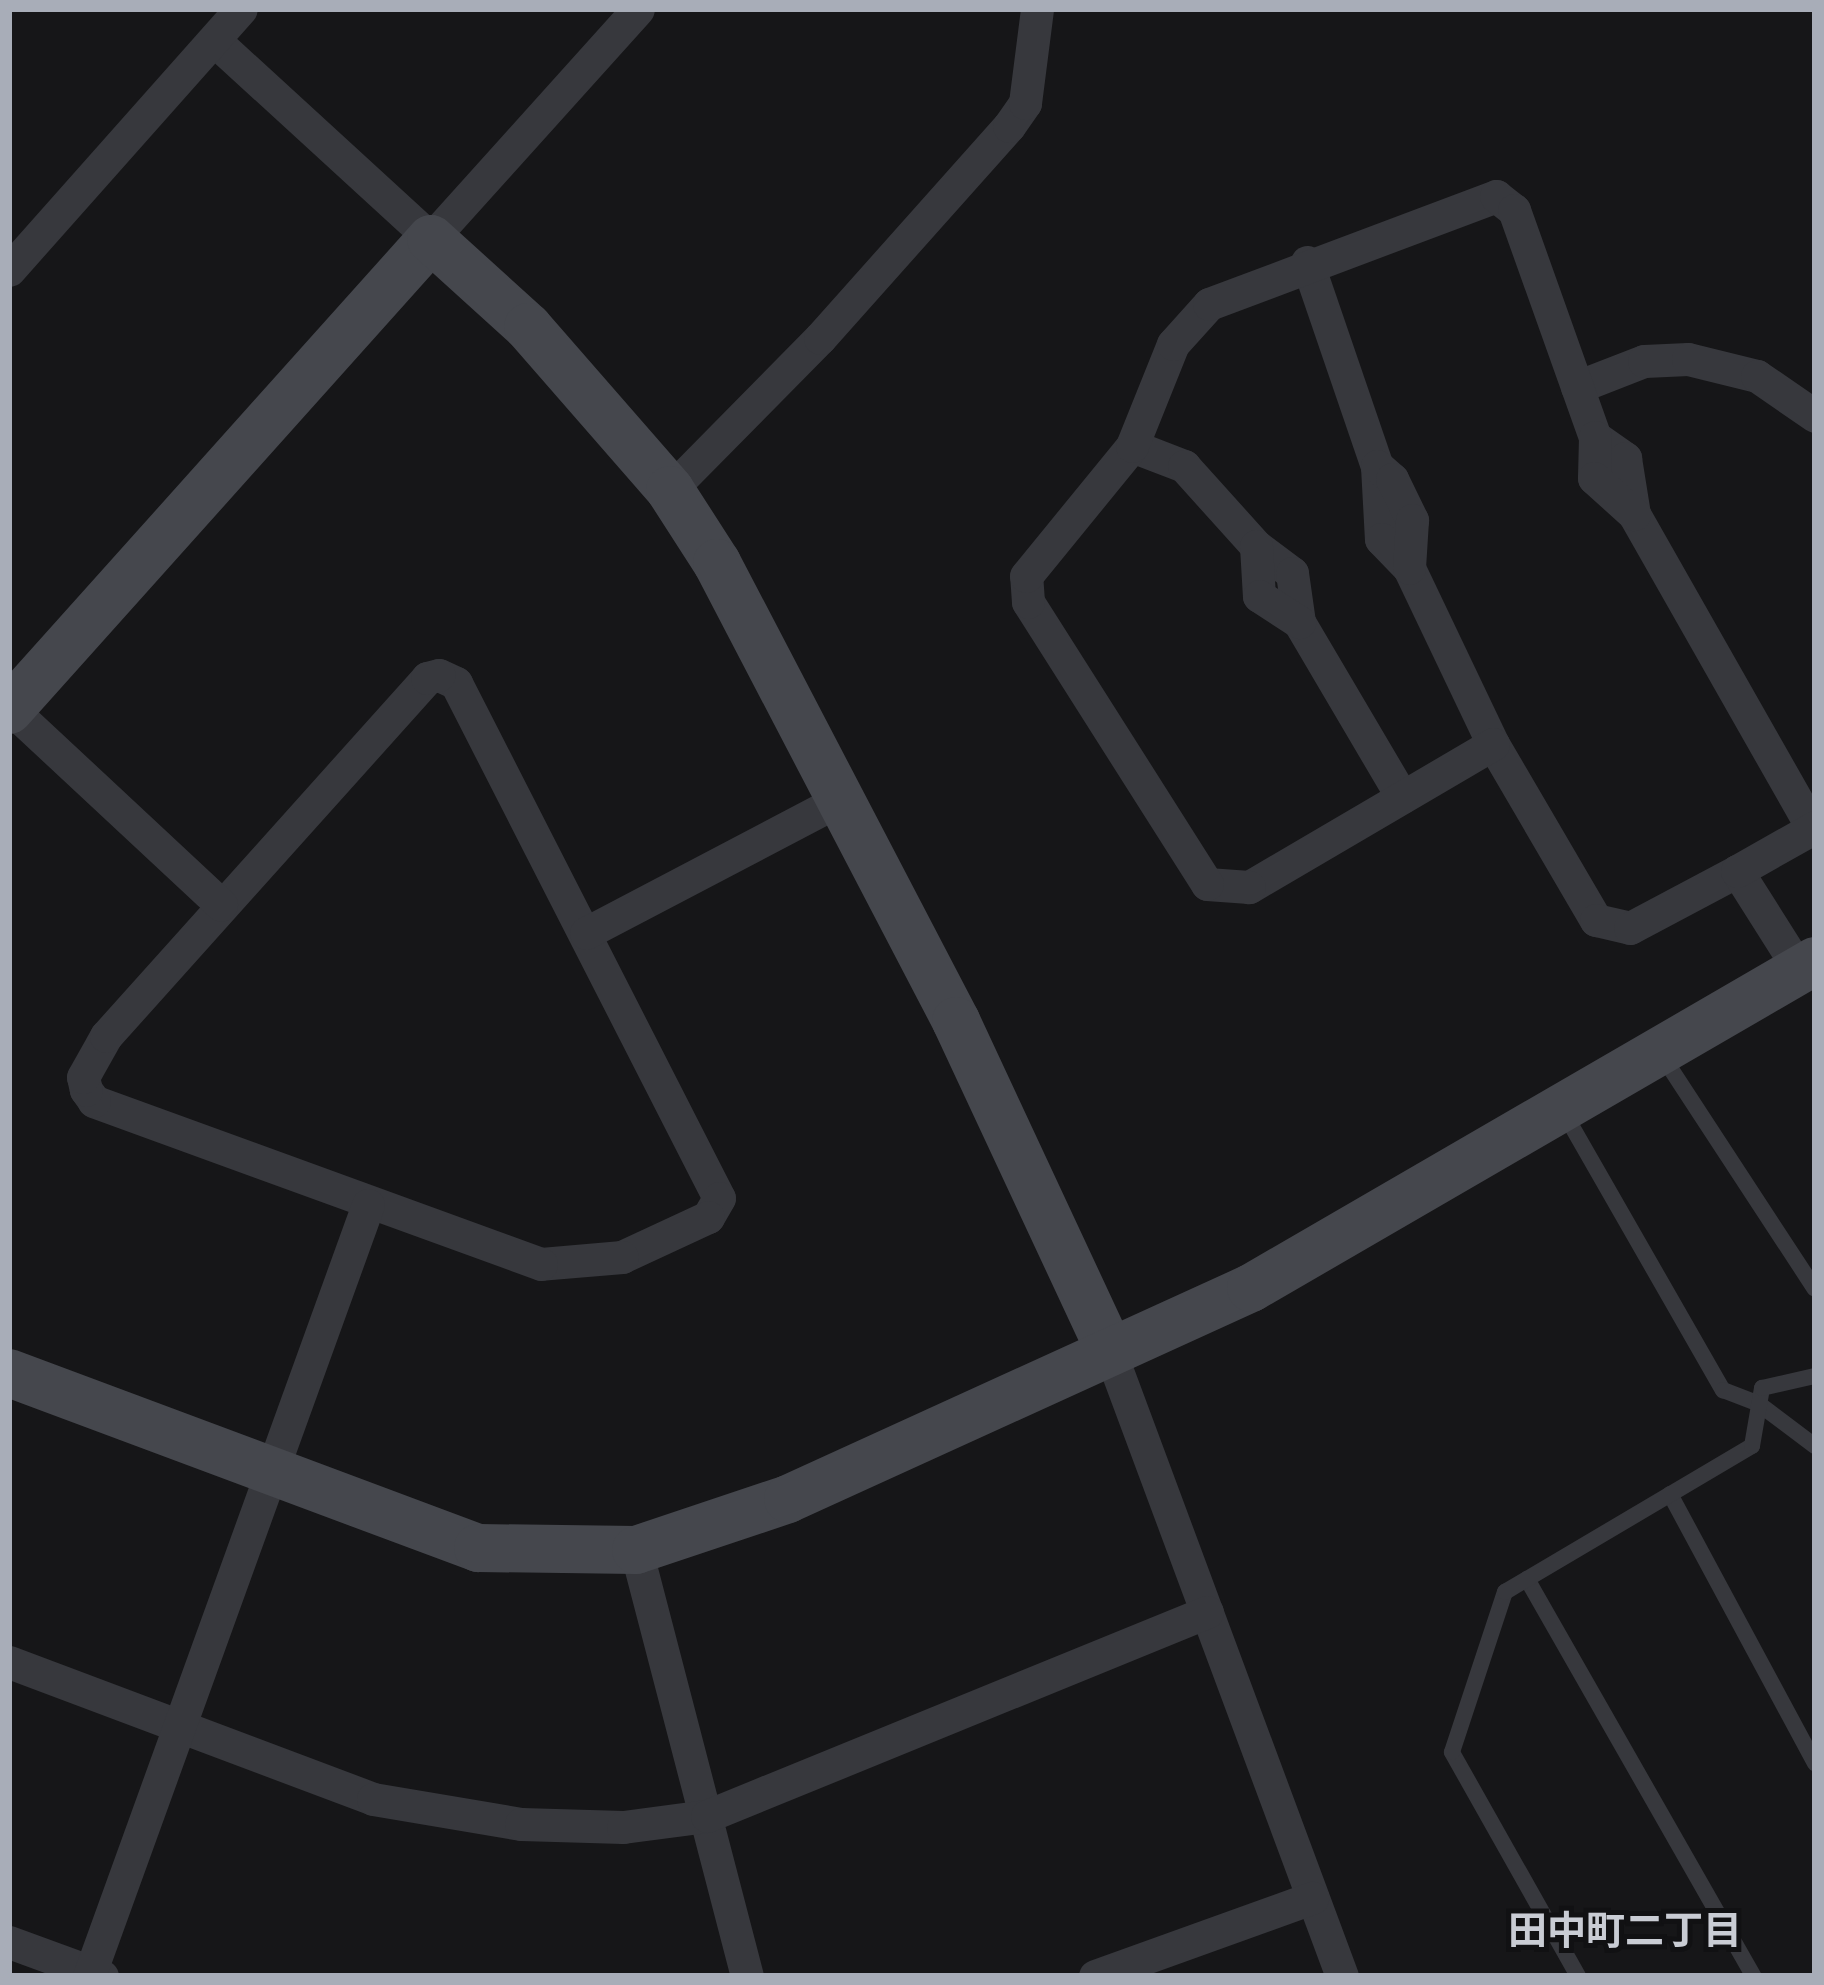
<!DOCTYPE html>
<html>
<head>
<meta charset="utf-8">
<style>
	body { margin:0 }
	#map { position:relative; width:1824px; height:1985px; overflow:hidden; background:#161618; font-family:"Work Sans","Noto Sans JP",sans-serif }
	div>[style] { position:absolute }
	.lane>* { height:16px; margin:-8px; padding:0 8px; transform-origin:8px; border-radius:8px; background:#37383d }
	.street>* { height:33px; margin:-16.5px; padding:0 16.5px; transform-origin:16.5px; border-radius:16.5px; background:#37383d }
	.secondary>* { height:48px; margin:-24px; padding:0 24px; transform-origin:24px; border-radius:24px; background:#45474d }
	span { translate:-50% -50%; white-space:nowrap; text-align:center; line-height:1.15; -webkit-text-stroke:10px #111113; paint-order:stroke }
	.neighbourhood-label { font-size:39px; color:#c9ccd4; font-weight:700 }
	.frame { position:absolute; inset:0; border:12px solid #a8adb8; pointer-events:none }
</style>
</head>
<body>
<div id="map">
	<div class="lane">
		<i style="left:1663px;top:1057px;width:277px;rotate:56.8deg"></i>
		<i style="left:1563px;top:1111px;width:322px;rotate:60.2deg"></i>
		<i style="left:1723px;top:1390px;width:39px;rotate:21deg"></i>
		<i style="left:1759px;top:1404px;width:70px;rotate:36.9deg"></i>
		<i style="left:1670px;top:1494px;width:306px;rotate:61.7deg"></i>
		<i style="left:1527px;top:1579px;width:457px;rotate:60.3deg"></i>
		<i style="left:1578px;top:1976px;width:257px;rotate:-119.4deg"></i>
		<i style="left:1452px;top:1752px;width:169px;rotate:-71.7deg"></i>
		<i style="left:1505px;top:1592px;width:287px;rotate:-30.6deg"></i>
		<i style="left:1752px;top:1446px;width:59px;rotate:-80.2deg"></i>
		<i style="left:1762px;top:1388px;width:54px;rotate:-12.8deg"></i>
	</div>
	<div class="street">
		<i style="left:214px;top:40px;width:294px;rotate:42.5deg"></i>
		<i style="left:431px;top:239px;width:309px;rotate:-48deg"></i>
		<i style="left:1307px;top:262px;width:216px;rotate:71.1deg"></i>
		<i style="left:1377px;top:466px;width:73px;rotate:86.9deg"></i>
		<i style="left:1381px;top:539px;width:40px;rotate:46deg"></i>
		<i style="left:1409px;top:568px;width:195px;rotate:64.5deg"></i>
		<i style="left:1493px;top:744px;width:204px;rotate:59.7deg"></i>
		<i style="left:1596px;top:920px;width:35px;rotate:13deg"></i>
		<i style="left:1630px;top:928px;width:121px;rotate:-28deg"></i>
		<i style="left:1737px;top:871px;width:116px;rotate:57.7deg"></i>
		<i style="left:9px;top:270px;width:349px;rotate:-48.4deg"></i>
		<i style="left:1577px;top:387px;width:72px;rotate:-21.2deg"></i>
		<i style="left:1644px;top:361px;width:44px;rotate:-2.6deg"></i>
		<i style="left:1688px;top:359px;width:71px;rotate:13.8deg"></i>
		<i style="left:1757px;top:376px;width:70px;rotate:34.6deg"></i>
		<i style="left:1595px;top:437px;width:37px;rotate:35deg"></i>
		<i style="left:1625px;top:458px;width:57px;rotate:80.9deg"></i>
		<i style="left:1634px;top:514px;width:362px;rotate:60.4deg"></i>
		<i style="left:1132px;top:446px;width:56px;rotate:21deg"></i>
		<i style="left:1184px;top:466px;width:108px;rotate:48deg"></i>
		<i style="left:1256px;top:546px;width:45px;rotate:36.9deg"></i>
		<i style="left:1292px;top:573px;width:49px;rotate:81.9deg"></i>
		<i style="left:1299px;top:622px;width:203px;rotate:59.5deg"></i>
		<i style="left:1377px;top:466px;width:20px;rotate:41deg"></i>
		<i style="left:1392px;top:479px;width:46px;rotate:64deg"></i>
		<i style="left:1412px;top:520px;width:48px;rotate:93.6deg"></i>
		<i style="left:670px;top:490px;width:214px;rotate:-45.4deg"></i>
		<i style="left:820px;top:338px;width:284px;rotate:-48.3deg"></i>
		<i style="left:1009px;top:126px;width:28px;rotate:-55deg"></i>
		<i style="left:1025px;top:103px;width:95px;rotate:-82.7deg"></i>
		<i style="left:1256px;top:546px;width:50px;rotate:86.6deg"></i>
		<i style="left:1259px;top:596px;width:48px;rotate:33deg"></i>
		<i style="left:439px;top:675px;width:19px;rotate:25deg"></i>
		<i style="left:456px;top:683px;width:578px;rotate:62.95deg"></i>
		<i style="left:719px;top:1198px;width:22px;rotate:120deg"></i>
		<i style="left:708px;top:1217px;width:95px;rotate:155.1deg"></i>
		<i style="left:622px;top:1257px;width:81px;rotate:175.1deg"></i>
		<i style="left:541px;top:1264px;width:476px;rotate:-160deg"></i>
		<i style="left:94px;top:1101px;width:14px;rotate:-126deg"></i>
		<i style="left:86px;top:1090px;width:13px;rotate:-103deg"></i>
		<i style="left:83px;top:1077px;width:47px;rotate:-60.7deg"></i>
		<i style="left:106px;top:1036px;width:481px;rotate:-48.1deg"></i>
		<i style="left:427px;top:678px;width:12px;rotate:-14deg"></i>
		<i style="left:9px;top:707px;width:290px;rotate:43deg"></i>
		<i style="left:1493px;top:744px;width:283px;rotate:149.6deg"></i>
		<i style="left:1249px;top:887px;width:42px;rotate:-175.9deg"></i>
		<i style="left:1207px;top:884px;width:334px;rotate:-122.4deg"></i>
		<i style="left:1028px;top:602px;width:26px;rotate:-94deg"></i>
		<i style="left:1026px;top:576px;width:168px;rotate:-50.8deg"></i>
		<i style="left:1132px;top:446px;width:110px;rotate:-68.1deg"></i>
		<i style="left:1173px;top:344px;width:54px;rotate:-48deg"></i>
		<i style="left:1209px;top:304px;width:307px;rotate:-20.6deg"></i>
		<i style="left:1496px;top:196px;width:23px;rotate:38deg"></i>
		<i style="left:1514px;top:210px;width:241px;rotate:70.4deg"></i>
		<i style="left:1595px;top:437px;width:41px;rotate:91.4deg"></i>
		<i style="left:1594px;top:478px;width:54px;rotate:42deg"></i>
		<i style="left:1737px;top:871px;width:90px;rotate:-29.4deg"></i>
		<i style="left:586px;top:933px;width:288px;rotate:-27.7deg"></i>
		<i style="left:1110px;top:1352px;width:666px;rotate:69.61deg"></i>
		<i style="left:636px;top:1550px;width:440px;rotate:75.4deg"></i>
		<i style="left:9px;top:1662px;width:389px;rotate:20.6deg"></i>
		<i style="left:373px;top:1799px;width:150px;rotate:9.6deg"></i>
		<i style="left:521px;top:1824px;width:102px;rotate:1.7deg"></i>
		<i style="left:623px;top:1827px;width:85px;rotate:-7.5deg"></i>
		<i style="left:707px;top:1816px;width:540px;rotate:-22.2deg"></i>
		<i style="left:9px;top:1942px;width:99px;rotate:20.1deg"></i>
		<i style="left:89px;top:1976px;width:820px;rotate:-70.11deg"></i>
		<i style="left:1095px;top:1976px;width:231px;rotate:-19.8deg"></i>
	</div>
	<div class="secondary">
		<i style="left:9px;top:710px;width:632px;rotate:-48.14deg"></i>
		<i style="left:431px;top:239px;width:131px;rotate:42.2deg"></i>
		<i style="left:528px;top:327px;width:216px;rotate:48.9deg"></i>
		<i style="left:670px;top:490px;width:87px;rotate:57.2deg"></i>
		<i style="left:717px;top:563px;width:517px;rotate:62.44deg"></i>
		<i style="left:956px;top:1021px;width:365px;rotate:65deg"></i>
		<i style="left:9px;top:1373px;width:501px;rotate:20.46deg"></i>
		<i style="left:478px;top:1548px;width:158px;rotate:0.7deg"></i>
		<i style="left:636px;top:1550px;width:160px;rotate:-18.5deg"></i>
		<i style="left:788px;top:1499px;width:509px;rotate:-24.5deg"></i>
		<i style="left:1251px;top:1288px;width:652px;rotate:-30.1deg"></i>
	</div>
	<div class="neighbourhood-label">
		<span style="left:1625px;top:1931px">田中町二丁目</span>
	</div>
	<div class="frame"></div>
</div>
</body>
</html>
